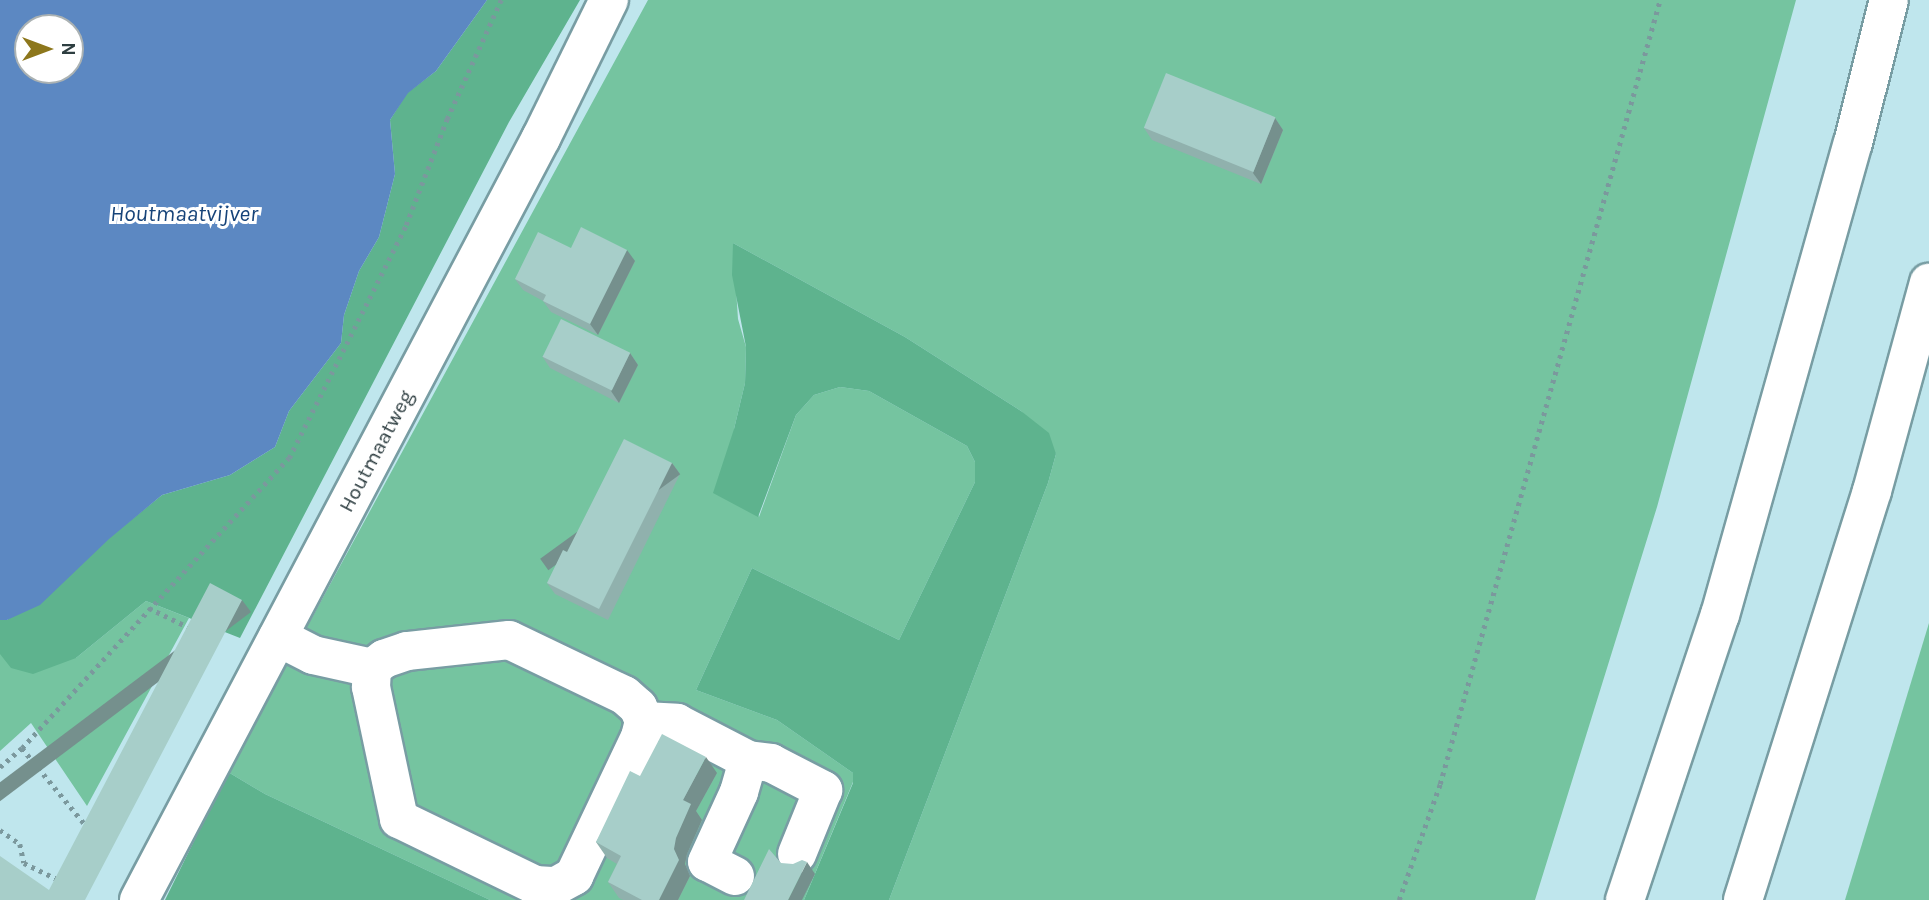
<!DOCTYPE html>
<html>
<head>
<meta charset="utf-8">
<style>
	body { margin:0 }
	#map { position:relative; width:1929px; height:900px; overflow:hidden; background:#bfe6ed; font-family:Karla,sans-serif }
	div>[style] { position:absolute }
	.green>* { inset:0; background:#75c4a0 }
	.forest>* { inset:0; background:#5eb38e }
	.water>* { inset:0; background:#5c88c2 }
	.path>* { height:4.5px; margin-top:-2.25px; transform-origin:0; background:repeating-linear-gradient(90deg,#7b989d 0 3.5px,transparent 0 8.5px) }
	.roads { filter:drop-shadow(2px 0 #789da3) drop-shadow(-2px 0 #789da3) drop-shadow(0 2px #789da3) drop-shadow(0 -2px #789da3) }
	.minor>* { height:38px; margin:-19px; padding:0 19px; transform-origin:19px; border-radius:19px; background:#fff }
	.highway>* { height:38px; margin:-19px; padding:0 19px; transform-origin:19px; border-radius:19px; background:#fff }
	.wall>* { inset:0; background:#90b1ad }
	.shaded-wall>* { inset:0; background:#75908d; transform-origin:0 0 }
	.building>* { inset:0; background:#a7cec9; transform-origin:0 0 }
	span { translate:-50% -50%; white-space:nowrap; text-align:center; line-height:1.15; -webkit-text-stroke:6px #fff; paint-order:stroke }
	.street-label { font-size:21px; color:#2e3e41 }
	.water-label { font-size:23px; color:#164379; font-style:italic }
	.north { position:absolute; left:14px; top:14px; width:70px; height:70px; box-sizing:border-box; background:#fff; border:2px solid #abb2b3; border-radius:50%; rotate:90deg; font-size:19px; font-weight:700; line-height:28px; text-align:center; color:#2e3e41 }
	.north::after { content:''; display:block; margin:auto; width:24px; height:32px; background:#8d771c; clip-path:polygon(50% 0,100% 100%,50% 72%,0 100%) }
</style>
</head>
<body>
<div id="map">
	<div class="green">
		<i style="clip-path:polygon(648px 0,1796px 0,1657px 507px,1535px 900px,889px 900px,1048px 483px,1056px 454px,1021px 411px,905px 337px,733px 243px,738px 319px,746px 347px,745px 383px,734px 429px,759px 517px,796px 415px,814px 395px,840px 387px,869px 391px,967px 446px,975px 462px,975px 482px,899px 640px,752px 568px,696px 690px,777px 720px,853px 773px,853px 782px,804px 900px,490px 900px,265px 794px,228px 772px)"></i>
		<i style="clip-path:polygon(146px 601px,189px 618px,87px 806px,31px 723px,0 751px,0 651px,0 654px,76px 658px)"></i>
		<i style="clip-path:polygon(1929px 623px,1929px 900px,1845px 900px)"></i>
	</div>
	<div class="forest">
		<i style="clip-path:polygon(487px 0,580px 0,509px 122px,240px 638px,146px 601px,76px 658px,33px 674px,11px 668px,0 654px,0 620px,7px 620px,162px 495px,230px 475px,275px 447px,289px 411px,341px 343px,344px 315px,359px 271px,379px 237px,395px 174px,390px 120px,407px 93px,436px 71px)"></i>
		<i style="clip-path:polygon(733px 243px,905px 337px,1021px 411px,1049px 433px,1056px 454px,1048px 483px,889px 900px,804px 900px,853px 783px,853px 773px,777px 720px,696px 690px,752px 568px,899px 640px,975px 482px,975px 462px,967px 446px,869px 391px,840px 387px,814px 395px,796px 415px,758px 517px,713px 493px,734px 429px,745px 383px,746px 347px,732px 275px)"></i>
		<i style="clip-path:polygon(228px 772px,265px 794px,490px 900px,165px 900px)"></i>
	</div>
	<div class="water">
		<i style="clip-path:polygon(evenodd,0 0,487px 0,436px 71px,408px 93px,390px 120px,395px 174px,379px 237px,359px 271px,344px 315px,341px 343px,289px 411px,275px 447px,230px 475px,162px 495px,109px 539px,40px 605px,7px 620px,0 620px,0 0,28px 28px,70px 28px,70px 70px,28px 70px,28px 28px)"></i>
	</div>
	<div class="path">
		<i style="left:149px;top:608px;width:48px;rotate:26deg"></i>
		<i style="left:22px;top:748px;width:104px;rotate:50.5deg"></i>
		<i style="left:0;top:767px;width:29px;rotate:-41deg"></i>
		<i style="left:22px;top:748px;width:394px;rotate:-47.4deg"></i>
		<i style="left:289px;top:458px;width:261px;rotate:-63.3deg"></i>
		<i style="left:406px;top:225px;width:114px;rotate:-68.9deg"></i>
		<i style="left:447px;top:119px;width:131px;rotate:-65.6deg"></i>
		<i style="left:0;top:830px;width:24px;rotate:35deg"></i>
		<i style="left:20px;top:844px;width:19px;rotate:78deg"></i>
		<i style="left:24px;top:863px;width:39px;rotate:26deg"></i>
		<i style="left:1399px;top:900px;width:123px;rotate:-70.5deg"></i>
		<i style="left:1440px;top:784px;width:814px;rotate:-74.33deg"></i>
	</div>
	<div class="roads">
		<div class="minor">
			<i style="left:278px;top:637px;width:39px;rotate:27deg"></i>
			<i style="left:313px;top:655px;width:60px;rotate:12.4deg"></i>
			<i style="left:372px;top:668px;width:19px;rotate:93deg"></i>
			<i style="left:371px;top:687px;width:135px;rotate:78deg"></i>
			<i style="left:399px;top:819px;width:151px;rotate:25.9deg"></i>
			<i style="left:535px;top:885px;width:21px;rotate:3deg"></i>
			<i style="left:556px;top:886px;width:21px;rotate:-29deg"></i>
			<i style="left:574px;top:876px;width:154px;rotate:-64.6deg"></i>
			<i style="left:640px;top:737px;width:16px;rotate:-76deg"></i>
			<i style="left:644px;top:721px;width:15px;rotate:-113deg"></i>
			<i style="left:638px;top:707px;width:18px;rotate:-139deg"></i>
			<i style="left:624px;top:695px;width:127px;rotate:-154.4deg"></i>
			<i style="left:509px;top:640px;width:103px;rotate:173.8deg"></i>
			<i style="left:407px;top:651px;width:24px;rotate:161deg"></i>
			<i style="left:384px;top:659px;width:15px;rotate:143deg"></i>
			<i style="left:644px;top:721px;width:33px;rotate:3deg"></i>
			<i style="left:677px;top:723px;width:80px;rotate:27.5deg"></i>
			<i style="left:748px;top:760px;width:23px;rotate:7deg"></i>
			<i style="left:771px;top:763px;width:59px;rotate:27.4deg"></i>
			<i style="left:823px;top:790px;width:69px;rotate:112.1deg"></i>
			<i style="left:735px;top:876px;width:31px;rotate:-153deg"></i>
			<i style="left:707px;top:862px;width:77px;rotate:-65.4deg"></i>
			<i style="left:739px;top:792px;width:33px;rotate:-74deg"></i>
			<i style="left:139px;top:900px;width:862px;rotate:-62.19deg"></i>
			<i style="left:541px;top:138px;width:154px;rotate:-63.8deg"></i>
		</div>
		<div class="highway">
			<i style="left:1625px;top:900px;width:300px;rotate:-71.6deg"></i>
			<i style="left:1720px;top:615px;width:490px;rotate:-74.3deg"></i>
			<i style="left:1853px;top:143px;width:147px;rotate:-75.9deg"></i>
			<i style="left:1743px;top:900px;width:429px;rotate:-72.5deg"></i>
			<i style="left:1872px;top:491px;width:216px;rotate:-74.7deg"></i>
		</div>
	</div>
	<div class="wall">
		<i style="clip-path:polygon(1275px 118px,1283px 130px,1261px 184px,1152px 140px,1144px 128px)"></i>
		<i style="clip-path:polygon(571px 248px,635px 261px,598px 335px,551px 312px,543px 301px,523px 290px,515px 279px)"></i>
		<i style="clip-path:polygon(630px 353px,638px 365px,619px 403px,550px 368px,542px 356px)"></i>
		<i style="clip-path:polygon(672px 463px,680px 474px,608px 620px,555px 594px,547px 583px,567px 552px)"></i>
		<i style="clip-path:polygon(717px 773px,696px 811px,702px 820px,687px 854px,685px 864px,690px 876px,678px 900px,623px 900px,619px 898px,608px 882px,617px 864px,607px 858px,596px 842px,640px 776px)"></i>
	</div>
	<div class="shaded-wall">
		<i style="clip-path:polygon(1275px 118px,1283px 130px,1261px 184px,1253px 173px)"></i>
		<i style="clip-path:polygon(627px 250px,635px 261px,598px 335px,590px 324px)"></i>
		<i style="clip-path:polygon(630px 353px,638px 365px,619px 403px,611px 391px)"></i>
		<i style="left:672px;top:463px;width:14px;height:163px;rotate:54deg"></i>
		<i style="left:242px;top:600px;width:15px;height:339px;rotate:53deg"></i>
		<i style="clip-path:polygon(706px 757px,717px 773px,696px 811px,702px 820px,687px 854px,685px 864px,690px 876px,678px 900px,659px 900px,683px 800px)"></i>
		<i style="clip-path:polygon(807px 862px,815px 874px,802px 900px,788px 900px)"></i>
	</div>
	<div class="building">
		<i style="left:1166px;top:73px;width:118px;height:59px;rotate:22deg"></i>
		<i style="clip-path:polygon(581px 227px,627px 250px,590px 324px,543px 301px,546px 295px,515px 279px,538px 232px,571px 248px)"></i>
		<i style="left:561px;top:319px;width:77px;height:42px;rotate:26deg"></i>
		<i style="clip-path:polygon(624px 439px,672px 463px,599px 609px,547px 583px,563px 550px,567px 552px)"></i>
		<i style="clip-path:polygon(210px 583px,242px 600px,85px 900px,0 900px,0 856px,49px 890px)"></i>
		<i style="clip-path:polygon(662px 734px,706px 757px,683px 800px,691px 804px,676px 838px,674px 849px,679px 860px,659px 900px,642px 900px,608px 882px,621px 856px,596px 842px,630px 771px,640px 776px)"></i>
		<i style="clip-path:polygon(769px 849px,781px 863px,793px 864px,802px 860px,807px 862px,788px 900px,744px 900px)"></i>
	</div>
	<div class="street-label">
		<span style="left:376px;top:451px;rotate:-62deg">Houtmaatweg</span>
	</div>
	<div class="water-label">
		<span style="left:184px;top:214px">Houtmaatvijver</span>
	</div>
	<div class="north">N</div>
</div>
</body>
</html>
